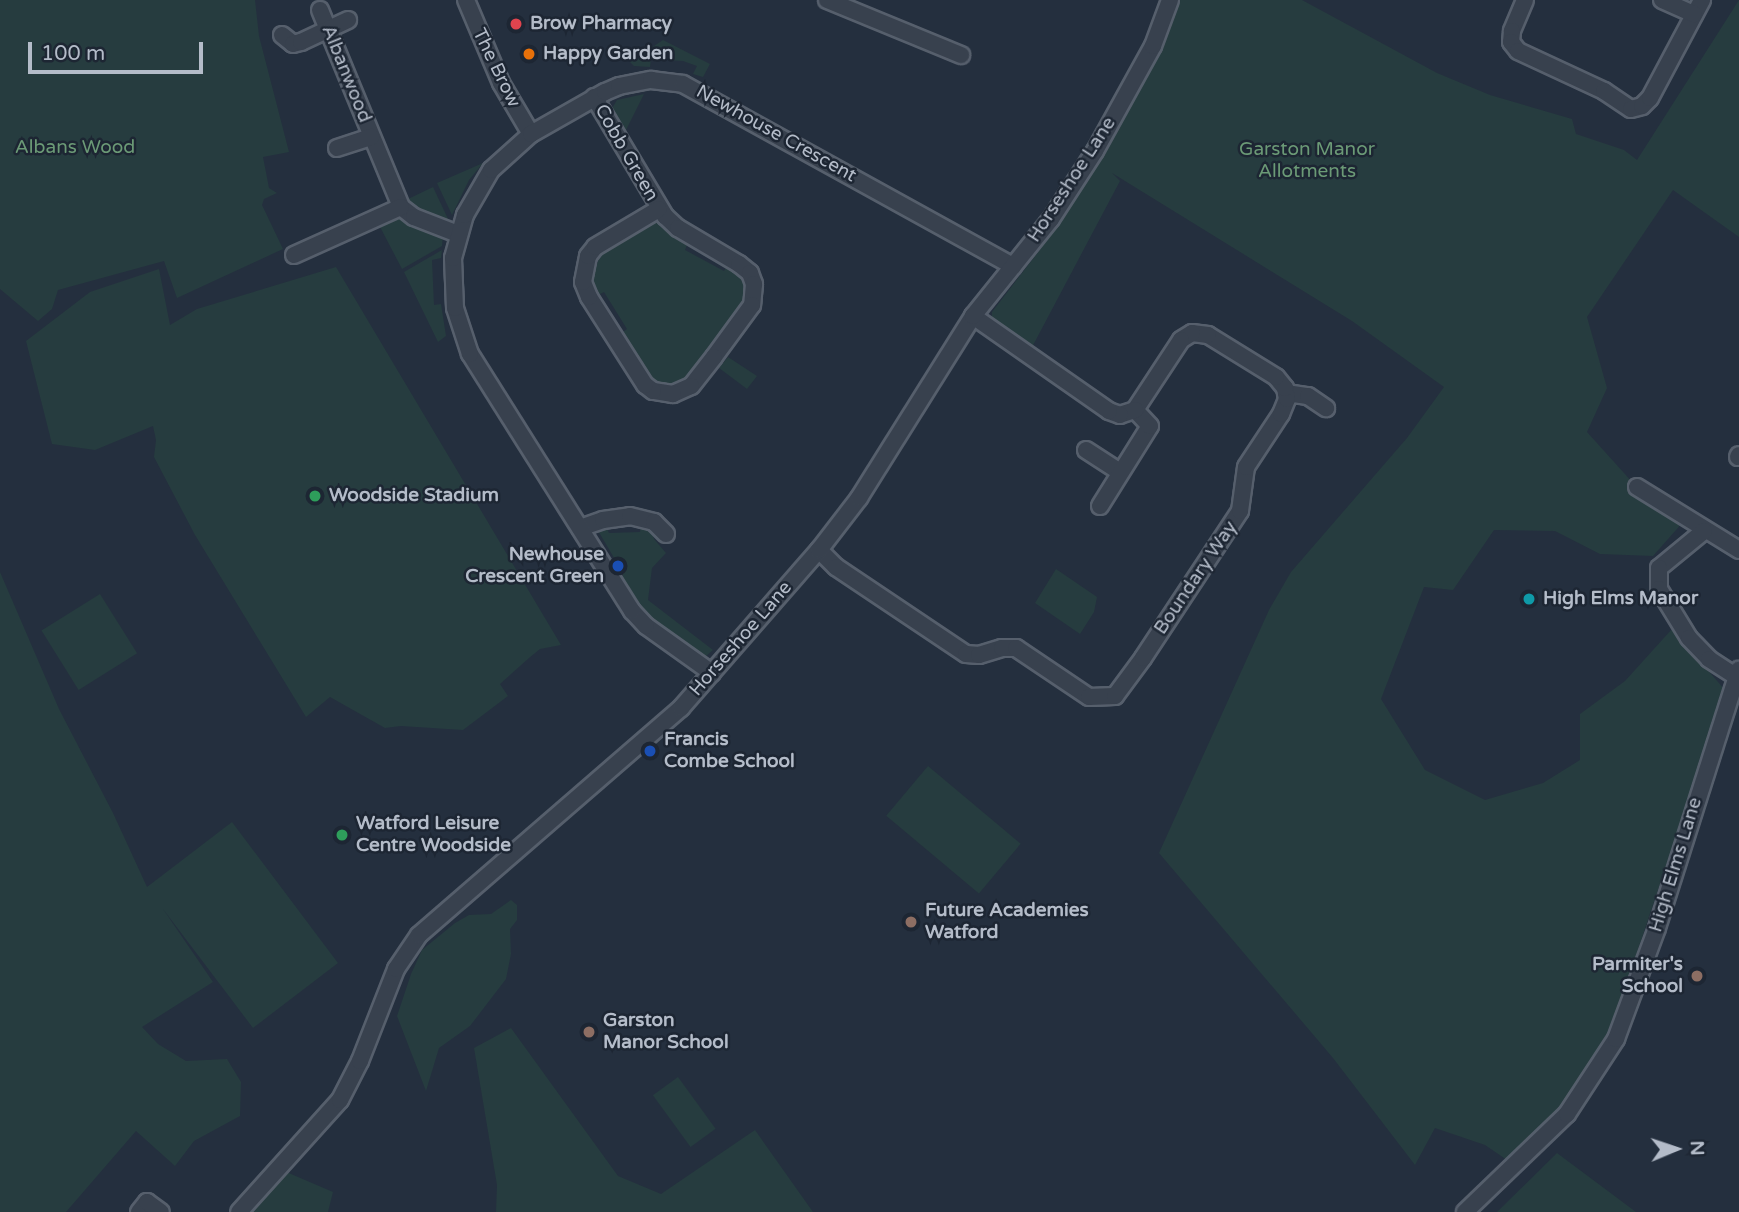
<!DOCTYPE html>
<html>
<head>
<meta charset="utf-8">
<style>
	body { margin:0 }
	#map { position:relative; width:1739px; height:1212px; overflow:hidden; background:#242f3e; font-family:"Varela Round",sans-serif }
	div>[style] { position:absolute }
	.green>* { inset:0; background:#263c3f; transform-origin:0 0 }
	.roads { filter:drop-shadow(2px 0 #565f6c) drop-shadow(-2px 0 #565f6c) drop-shadow(0 2px #565f6c) drop-shadow(0 -2px #565f6c) }
	.minor>* { height:16px; margin:-8px; padding:0 8px; transform-origin:8px; border-radius:8px; background:#38414e }
	.dots>* { width:19px; height:19px; translate:-50% -50%; box-sizing:border-box; border:4px solid #1d2633; border-radius:50% }
	span { translate:-50% -50%; white-space:nowrap; text-align:center; line-height:1.15; -webkit-text-stroke:5px #1d2633; paint-order:stroke }
	.poi-label { font-size:19px; color:#b4bcc9; font-weight:700 }
	.left { translate:0 -50%; text-align:left }
	.right { translate:-100% -50%; text-align:right }
	.street-label { font-size:19px; color:#b4bcc9 }
	.park-label { font-size:19px; color:#6b9a76 }
	.north { position:absolute; left:1641px; top:1114px; width:70px; height:70px; -webkit-text-stroke:5px #1d2633; paint-order:stroke; rotate:88deg; font-size:19px; font-weight:700; line-height:28px; text-align:center; color:#b4bcc9 }
	.north::after { content:''; display:block; margin:auto; width:24px; height:32px; background:#b4bcc9; clip-path:polygon(50% 0,100% 100%,50% 72%,0 100%) }
	.scale { position:absolute; left:28px; top:42px; width:175px; height:32px; box-sizing:border-box; border:4px solid #b4bcc9; border-top:0; padding-left:9px; font-size:21px; line-height:24px; white-space:nowrap; color:#b4bcc9; -webkit-text-stroke:5px #1d2633; paint-order:stroke }
</style>
</head>
<body>
<div id="map">
	<div class="green">
		<i style="clip-path:polygon(0 0,255px 0,259px 36px,289px 152px,263px 157px,269px 188px,277px 193px,264px 199px,262px 205px,283px 249px,177px 298px,164px 261px,58px 290px,52px 309px,38px 321px,0 289px)"></i>
		<i style="clip-path:polygon(1179px 0,1302px 0,1437px 73px,1490px 95px,1572px 119px,1576px 134px,1624px 150px,1637px 160px,1739px 0,1739px 237px,1673px 190px,1587px 317px,1607px 388px,1587px 432px,1633px 483px,1684px 521px,1653px 556px,1600px 554px,1555px 531px,1494px 530px,1453px 590px,1424px 587px,1381px 699px,1425px 770px,1485px 800px,1543px 783px,1580px 760px,1580px 714px,1625px 681px,1672px 629px,1725px 690px,1608px 1039px,1563px 1106px,1507px 1160px,1485px 1145px,1435px 1128px,1415px 1165px,1333px 1058px,1159px 853px,1269px 610px,1291px 572px,1407px 438px,1444px 387px,1352px 321px,1112px 173px,1120px 181px,1030px 351px,992px 320px,992px 312px,1039px 251px,1101px 158px,1161px 46px)"></i>
		<i style="clip-path:polygon(663px 40px,710px 64px,703px 77px,693px 74px,697px 66px,683px 61px,651px 59px,650px 67px,634px 66px,630px 62px)"></i>
		<i style="clip-path:polygon(644px 94px,624px 134px,611px 110px,617px 100px)"></i>
		<i style="clip-path:polygon(483px 163px,469px 180px,452px 215px,437px 183px)"></i>
		<i style="clip-path:polygon(433px 187px,449px 221px,444px 223px,414px 209px,406px 200px)"></i>
		<i style="clip-path:polygon(399px 214px,443px 234px,442px 246px,402px 269px,378px 223px)"></i>
		<i style="clip-path:polygon(654px 218px,689px 240px,685px 250px,724px 271px,729px 263px,744px 278px,749px 290px,746px 302px,694px 376px,672px 390px,650px 384px,620px 334px,627px 329px,604px 292px,596px 296px,594px 287px,594px 271px,601px 254px)"></i>
		<i style="clip-path:polygon(442px 250px,441px 258px,432px 260px,434px 305px,441px 304px,446px 336px,438px 342px,404px 272px)"></i>
		<i style="clip-path:polygon(336px 267px,561px 645px,540px 649px,529px 658px,500px 684px,508px 696px,463px 730px,401px 726px,385px 728px,330px 697px,306px 717px,195px 535px,154px 457px,156px 440px,153px 426px,95px 450px,52px 444px,26px 341px,90px 292px,159px 269px,170px 325px,197px 309px)"></i>
		<i style="clip-path:polygon(728px 357px,757px 376px,747px 389px,719px 368px)"></i>
		<i style="clip-path:polygon(641px 523px,651px 527px,654px 539px,666px 553px,652px 568px,648px 600px,713px 650px,705px 657px,653px 622px,640px 606px,622px 582px,623px 573px,597px 529px,605px 525px,609px 533px,640px 532px)"></i>
		<i style="clip-path:polygon(1056px 569px,1097px 597px,1094px 612px,1080px 634px,1035px 603px)"></i>
		<i style="clip-path:polygon(0 572px,59px 709px,113px 813px,147px 887px,232px 822px,338px 963px,253px 1028px,163px 909px,213px 982px,142px 1027px,158px 1044px,186px 1061px,227px 1059px,241px 1082px,240px 1116px,194px 1141px,175px 1166px,136px 1131px,66px 1212px,0 1212px)"></i>
		<i style="left:100px;top:594px;width:70px;height:69px;rotate:58deg"></i>
		<i style="left:928px;top:766px;width:121px;height:65px;rotate:40deg"></i>
		<i style="clip-path:polygon(511px 900px,517px 905px,517px 920px,510px 929px,511px 954px,506px 979px,470px 1026px,439px 1048px,426px 1091px,397px 1016px,411px 974px,422px 950px,455px 923px,469px 915px,491px 914px)"></i>
		<i style="clip-path:polygon(511px 1028px,618px 1176px,661px 1194px,755px 1130px,813px 1212px,496px 1212px,497px 1185px,474px 1048px)"></i>
		<i style="left:678px;top:1077px;width:64px;height:31px;rotate:54deg"></i>
		<i style="clip-path:polygon(1557px 1153px,1636px 1212px,1497px 1212px)"></i>
		<i style="clip-path:polygon(284px 1171px,333px 1192px,328px 1212px,249px 1212px)"></i>
	</div>
	<div class="roads">
		<div class="minor">
			<i style="left:466px;top:0;width:90px;rotate:67.1deg"></i>
			<i style="left:501px;top:83px;width:59px;rotate:59.5deg"></i>
			<i style="left:827px;top:0;width:145px;rotate:22.3deg"></i>
			<i style="left:1525px;top:0;width:34px;rotate:113deg"></i>
			<i style="left:1512px;top:31px;width:11px;rotate:95deg"></i>
			<i style="left:1511px;top:42px;width:11px;rotate:52deg"></i>
			<i style="left:1518px;top:51px;width:95px;rotate:24.9deg"></i>
			<i style="left:1604px;top:91px;width:32px;rotate:34deg"></i>
			<i style="left:1631px;top:109px;width:11px;rotate:-15deg"></i>
			<i style="left:1642px;top:106px;width:11px;rotate:-45deg"></i>
			<i style="left:1650px;top:98px;width:111px;rotate:-62deg"></i>
			<i style="left:1662px;top:0;width:35px;rotate:24deg"></i>
			<i style="left:320px;top:10px;width:213px;rotate:67.6deg"></i>
			<i style="left:401px;top:207px;width:16px;rotate:38deg"></i>
			<i style="left:414px;top:217px;width:47px;rotate:21.1deg"></i>
			<i style="left:282px;top:35px;width:14px;rotate:39deg"></i>
			<i style="left:293px;top:44px;width:8px;rotate:-14deg"></i>
			<i style="left:301px;top:42px;width:52px;rotate:-25.1deg"></i>
			<i style="left:594px;top:97px;width:139px;rotate:59.2deg"></i>
			<i style="left:665px;top:216px;width:18px;rotate:43deg"></i>
			<i style="left:678px;top:228px;width:71px;rotate:30.5deg"></i>
			<i style="left:739px;top:264px;width:14px;rotate:39deg"></i>
			<i style="left:750px;top:273px;width:12px;rotate:70deg"></i>
			<i style="left:754px;top:284px;width:21px;rotate:95deg"></i>
			<i style="left:752px;top:305px;width:64px;rotate:126.2deg"></i>
			<i style="left:714px;top:357px;width:37px;rotate:128deg"></i>
			<i style="left:691px;top:386px;width:20px;rotate:156deg"></i>
			<i style="left:673px;top:394px;width:20px;rotate:-171deg"></i>
			<i style="left:653px;top:391px;width:10px;rotate:-143deg"></i>
			<i style="left:645px;top:385px;width:104px;rotate:-122.5deg"></i>
			<i style="left:589px;top:297px;width:16px;rotate:-112deg"></i>
			<i style="left:583px;top:282px;width:26px;rotate:-79deg"></i>
			<i style="left:588px;top:256px;width:11px;rotate:-52deg"></i>
			<i style="left:595px;top:247px;width:74px;rotate:-30.7deg"></i>
			<i style="left:337px;top:148px;width:36px;rotate:-18deg"></i>
			<i style="left:294px;top:255px;width:117px;rotate:-24.2deg"></i>
			<i style="left:1286px;top:393px;width:22px;rotate:8deg"></i>
			<i style="left:1308px;top:396px;width:22px;rotate:34deg"></i>
			<i style="left:1086px;top:450px;width:40px;rotate:32.9deg"></i>
			<i style="left:1738px;top:457px;width:2px;rotate:-63deg"></i>
			<i style="left:1637px;top:487px;width:120px;rotate:31.7deg"></i>
			<i style="left:1100px;top:506px;width:94px;rotate:-58deg"></i>
			<i style="left:1150px;top:426px;width:22px;rotate:-133deg"></i>
			<i style="left:580px;top:528px;width:24px;rotate:-19deg"></i>
			<i style="left:603px;top:520px;width:27px;rotate:-8deg"></i>
			<i style="left:630px;top:516px;width:25px;rotate:14deg"></i>
			<i style="left:654px;top:522px;width:17px;rotate:45deg"></i>
			<i style="left:1704px;top:531px;width:58px;rotate:140.6deg"></i>
			<i style="left:1659px;top:568px;width:21px;rotate:90deg"></i>
			<i style="left:1659px;top:589px;width:57px;rotate:58.5deg"></i>
			<i style="left:1689px;top:638px;width:29px;rotate:46deg"></i>
			<i style="left:1709px;top:659px;width:31px;rotate:33deg"></i>
			<i style="left:819px;top:550px;width:24px;rotate:45deg"></i>
			<i style="left:836px;top:567px;width:156px;rotate:33.8deg"></i>
			<i style="left:966px;top:654px;width:13px;rotate:4deg"></i>
			<i style="left:979px;top:655px;width:24px;rotate:-17deg"></i>
			<i style="left:1002px;top:648px;width:14px"></i>
			<i style="left:1016px;top:648px;width:88px;rotate:33.9deg"></i>
			<i style="left:1089px;top:697px;width:26px;rotate:-2deg"></i>
			<i style="left:1115px;top:696px;width:47px;rotate:-53.6deg"></i>
			<i style="left:1143px;top:658px;width:176px;rotate:-56.6deg"></i>
			<i style="left:1240px;top:511px;width:44px;rotate:-82.2deg"></i>
			<i style="left:1246px;top:467px;width:64px;rotate:-56.6deg"></i>
			<i style="left:1281px;top:414px;width:16px;rotate:-68deg"></i>
			<i style="left:1287px;top:399px;width:11px;rotate:-100deg"></i>
			<i style="left:1285px;top:388px;width:14px;rotate:-129deg"></i>
			<i style="left:1276px;top:377px;width:80px;rotate:-148.3deg"></i>
			<i style="left:1208px;top:335px;width:16px;rotate:-173deg"></i>
			<i style="left:1192px;top:333px;width:13px;rotate:148deg"></i>
			<i style="left:1181px;top:340px;width:84px;rotate:123.3deg"></i>
			<i style="left:1135px;top:410px;width:16px;rotate:162deg"></i>
			<i style="left:1120px;top:415px;width:12px;rotate:-160deg"></i>
			<i style="left:1109px;top:411px;width:166px;rotate:-145.1deg"></i>
			<i style="left:712px;top:673px;width:81px;rotate:-144.5deg"></i>
			<i style="left:646px;top:626px;width:21px;rotate:-133deg"></i>
			<i style="left:632px;top:611px;width:304px;rotate:-122.2deg"></i>
			<i style="left:470px;top:354px;width:48px;rotate:-108.1deg"></i>
			<i style="left:455px;top:308px;width:50px;rotate:-92.3deg"></i>
			<i style="left:453px;top:258px;width:45px;rotate:-74.4deg"></i>
			<i style="left:465px;top:215px;width:52px;rotate:-60deg"></i>
			<i style="left:491px;top:170px;width:54px;rotate:-42deg"></i>
			<i style="left:531px;top:134px;width:85px;rotate:-29.6deg"></i>
			<i style="left:605px;top:92px;width:15px;rotate:-23deg"></i>
			<i style="left:619px;top:86px;width:33px;rotate:-11deg"></i>
			<i style="left:651px;top:80px;width:32px;rotate:7deg"></i>
			<i style="left:683px;top:84px;width:377px;rotate:28.9deg"></i>
			<i style="left:139px;top:1212px;width:13px;rotate:-51deg"></i>
			<i style="left:147px;top:1202px;width:17px;rotate:36deg"></i>
			<i style="left:239px;top:1212px;width:151px;rotate:-48deg"></i>
			<i style="left:340px;top:1100px;width:44px;rotate:-62.9deg"></i>
			<i style="left:360px;top:1061px;width:99px;rotate:-68.6deg"></i>
			<i style="left:396px;top:969px;width:41px;rotate:-55.9deg"></i>
			<i style="left:419px;top:935px;width:347px;rotate:-40.9deg"></i>
			<i style="left:681px;top:708px;width:210px;rotate:-48.9deg"></i>
			<i style="left:819px;top:550px;width:66px;rotate:-52.4deg"></i>
			<i style="left:859px;top:498px;width:215px;rotate:-57.9deg"></i>
			<i style="left:973px;top:316px;width:124px;rotate:-51.2deg"></i>
			<i style="left:1051px;top:219px;width:81px;rotate:-57.1deg"></i>
			<i style="left:1095px;top:151px;width:120px;rotate:-61.1deg"></i>
			<i style="left:1153px;top:46px;width:49px;rotate:-69.7deg"></i>
			<i style="left:1465px;top:1212px;width:141px;rotate:-43.9deg"></i>
			<i style="left:1567px;top:1114px;width:90px;rotate:-56.8deg"></i>
			<i style="left:1616px;top:1039px;width:118px;rotate:-69.7deg"></i>
			<i style="left:1657px;top:928px;width:271px;rotate:-72.4deg"></i>
		</div>
	</div>
	<div class="dots">
		<i style="left:516px;top:24px;background:#e0444e"></i>
		<i style="left:529px;top:54px;background:#e8710a"></i>
		<i style="left:315px;top:496px;background:#2e9e5b"></i>
		<i style="left:618px;top:566px;background:#1a4fb4"></i>
		<i style="left:1529px;top:599px;background:#0f9aa8"></i>
		<i style="left:650px;top:751px;background:#1a4fb4"></i>
		<i style="left:342px;top:835px;background:#2e9e5b"></i>
		<i style="left:911px;top:922px;background:#8d6e63"></i>
		<i style="left:1697px;top:976px;background:#8d6e63"></i>
		<i style="left:589px;top:1032px;background:#8d6e63"></i>
	</div>
	<div class="poi-label">
		<span class="left" style="left:530px;top:24px">Brow Pharmacy</span>
		<span class="left" style="left:543px;top:54px">Happy Garden</span>
		<span class="left" style="left:329px;top:496px">Woodside Stadium</span>
		<span class="right" style="left:604px;top:566px">Newhouse<br>Crescent Green</span>
		<span class="left" style="left:1543px;top:599px">High Elms Manor</span>
		<span class="left" style="left:664px;top:751px">Francis<br>Combe School</span>
		<span class="left" style="left:356px;top:835px">Watford Leisure<br>Centre Woodside</span>
		<span class="left" style="left:925px;top:922px">Future Academies<br>Watford</span>
		<span class="right" style="left:1683px;top:976px">Parmiter's<br>School</span>
		<span class="left" style="left:603px;top:1032px">Garston<br>Manor School</span>
	</div>
	<div class="street-label">
		<span style="left:496px;top:68px;rotate:64deg">The Brow</span>
		<span style="left:346px;top:74px;rotate:68deg">Albanwood</span>
		<span style="left:776px;top:134px;rotate:29deg">Newhouse Crescent</span>
		<span style="left:626px;top:153px;rotate:60deg">Cobb Green</span>
		<span style="left:1072px;top:180px;rotate:-57deg">Horseshoe Lane</span>
		<span style="left:1196px;top:578px;rotate:-56deg">Boundary Way</span>
		<span style="left:741px;top:639px;rotate:-49deg">Horseshoe Lane</span>
		<span style="left:1676px;top:865px;rotate:-73deg">High Elms Lane</span>
	</div>
	<div class="park-label">
		<span style="left:75px;top:148px">Albans Wood</span>
		<span style="left:1307px;top:161px">Garston Manor<br>Allotments</span>
	</div>
	<div class="north">N</div>
	<div class="scale">100 m</div>
</div>
</body>
</html>
